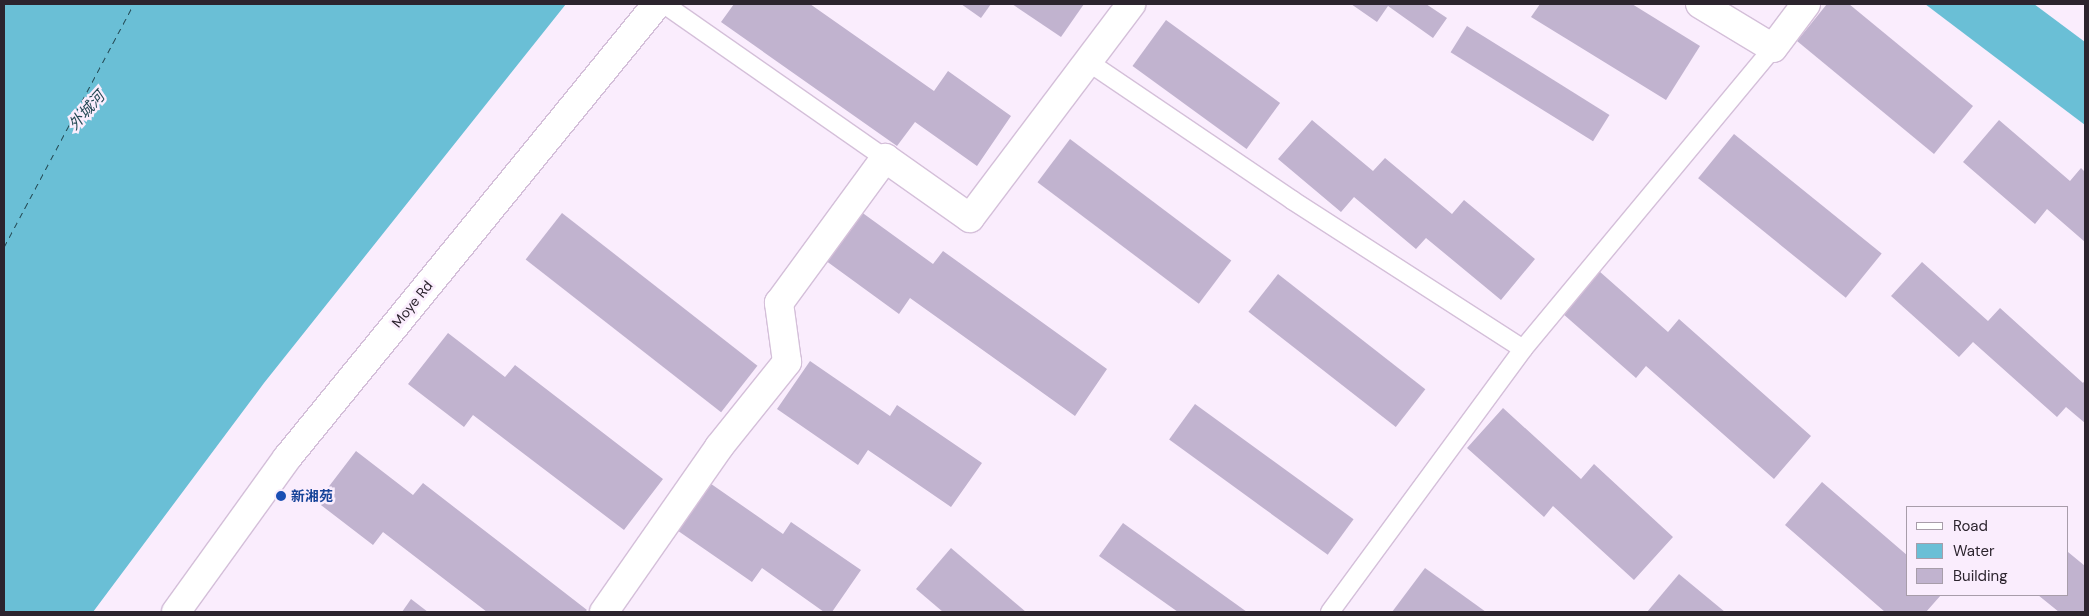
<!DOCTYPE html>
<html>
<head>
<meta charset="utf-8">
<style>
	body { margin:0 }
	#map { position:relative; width:2089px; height:616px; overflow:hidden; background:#faedfd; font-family:"DM Sans","Noto Sans SC",sans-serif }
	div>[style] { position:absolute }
	.water>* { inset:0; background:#6abfd6 }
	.ferry>* { height:1px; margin-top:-0.5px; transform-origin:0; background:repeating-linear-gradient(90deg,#244a55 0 6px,transparent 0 11px) }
	.building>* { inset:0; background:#c1b3cf; transform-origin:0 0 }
	.roads { filter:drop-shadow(1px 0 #d4bfd9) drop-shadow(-1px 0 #d4bfd9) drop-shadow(0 1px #d4bfd9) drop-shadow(0 -1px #d4bfd9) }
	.service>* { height:18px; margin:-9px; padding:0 9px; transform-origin:9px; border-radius:9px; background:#fff }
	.minor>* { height:28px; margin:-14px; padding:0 14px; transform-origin:14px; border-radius:14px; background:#fff }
	.secondary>* { height:28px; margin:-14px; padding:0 14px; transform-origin:14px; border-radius:14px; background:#fff }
	.dots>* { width:14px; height:14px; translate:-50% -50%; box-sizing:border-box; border:2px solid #faedfd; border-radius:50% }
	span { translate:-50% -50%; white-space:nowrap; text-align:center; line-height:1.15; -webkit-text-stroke:5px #faedfd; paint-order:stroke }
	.street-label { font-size:14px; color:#2c242e }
	.transit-label { font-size:14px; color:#164399; font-weight:700 }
	.left { translate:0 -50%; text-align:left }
	.water-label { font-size:15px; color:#244a55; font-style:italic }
	.frame { position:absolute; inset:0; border:5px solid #2c242e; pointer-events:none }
	.legend { position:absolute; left:1906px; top:506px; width:162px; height:90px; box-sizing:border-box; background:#faedfd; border:1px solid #a89daa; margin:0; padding:6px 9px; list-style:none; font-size:15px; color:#2c242e }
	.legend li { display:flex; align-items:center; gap:10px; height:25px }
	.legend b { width:25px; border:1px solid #a89daa }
</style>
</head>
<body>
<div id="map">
	<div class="water">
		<i style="clip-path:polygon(4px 4px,566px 4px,264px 383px,93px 612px,4px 612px)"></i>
		<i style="clip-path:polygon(1925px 4px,2034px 4px,2085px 42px,2085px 125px)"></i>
	</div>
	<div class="ferry">
		<i style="left:4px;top:247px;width:276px;rotate:-61.9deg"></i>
	</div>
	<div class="building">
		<i style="clip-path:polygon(734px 4px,810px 4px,934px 91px,948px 71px,1011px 116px,977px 166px,915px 122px,897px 146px,721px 22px)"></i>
		<i style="clip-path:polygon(961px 4px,991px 4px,981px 18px)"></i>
		<i style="clip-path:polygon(1012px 4px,1084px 4px,1061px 37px)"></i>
		<i style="clip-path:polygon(1351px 4px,1426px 4px,1447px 18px,1433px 38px,1388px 6px,1377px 22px)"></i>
		<i style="clip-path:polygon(1540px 4px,1632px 4px,1700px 46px,1666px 100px,1531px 17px)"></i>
		<i style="clip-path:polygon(1827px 4px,1849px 4px,1973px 106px,1934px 154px,1797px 41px)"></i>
		<i style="left:1166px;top:20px;width:141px;height:57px;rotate:36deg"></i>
		<i style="left:1467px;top:26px;width:168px;height:31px;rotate:32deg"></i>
		<i style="clip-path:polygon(1312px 120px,1373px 171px,1385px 158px,1452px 214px,1464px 200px,1535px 259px,1501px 300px,1426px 238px,1416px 249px,1354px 197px,1341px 212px,1278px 159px)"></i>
		<i style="clip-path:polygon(1999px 120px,2070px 181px,2081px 168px,2085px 172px,2085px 242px,2047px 209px,2035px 224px,1963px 162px)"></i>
		<i style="left:1734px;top:134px;width:190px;height:57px;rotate:39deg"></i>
		<i style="left:1070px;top:139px;width:202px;height:54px;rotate:37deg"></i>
		<i style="clip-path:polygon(853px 206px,933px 264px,943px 251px,1107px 369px,1075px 416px,910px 298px,899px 314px,818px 255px)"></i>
		<i style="left:562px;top:213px;width:248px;height:59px;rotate:38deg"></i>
		<i style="clip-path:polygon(1922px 262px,1988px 321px,2000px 308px,2083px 383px,2085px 380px,2085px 423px,2066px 407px,2057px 417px,1973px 342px,1959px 357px,1891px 296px)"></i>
		<i style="clip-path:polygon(1599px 271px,1668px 332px,1679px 319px,1811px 436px,1774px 479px,1646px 366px,1636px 378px,1562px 313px)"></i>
		<i style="left:1278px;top:274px;width:187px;height:48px;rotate:38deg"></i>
		<i style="clip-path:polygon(448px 333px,505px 377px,515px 365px,663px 479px,624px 530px,473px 415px,464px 427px,408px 384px)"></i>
		<i style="clip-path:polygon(810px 361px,890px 416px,897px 405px,982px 463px,951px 507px,868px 450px,858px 465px,777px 409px)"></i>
		<i style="left:1195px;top:404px;width:196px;height:44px;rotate:36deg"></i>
		<i style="clip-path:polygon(1503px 408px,1581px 479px,1594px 464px,1673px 537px,1634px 580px,1553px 506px,1544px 517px,1467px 448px)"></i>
		<i style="clip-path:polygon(356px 451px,413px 495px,423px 483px,587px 610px,585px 612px,487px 612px,383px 532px,373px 545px,317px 502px)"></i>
		<i style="clip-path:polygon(704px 479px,783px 534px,791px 522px,861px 570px,832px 612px,824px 612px,762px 568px,752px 582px,671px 526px)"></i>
		<i style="clip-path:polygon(1822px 482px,1908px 556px,1908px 595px,1941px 595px,1926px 612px,1885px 612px,1785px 525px)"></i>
		<i style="clip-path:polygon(1123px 523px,1247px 612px,1178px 612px,1099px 556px)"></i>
		<i style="clip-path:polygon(951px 548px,1026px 612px,943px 612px,916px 589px)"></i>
		<i style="clip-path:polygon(2068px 552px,2085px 566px,2085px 612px,2059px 612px,2038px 595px,2068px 595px)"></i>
		<i style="clip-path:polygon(1425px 568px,1486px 612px,1392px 612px)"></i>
		<i style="clip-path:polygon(1679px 574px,1725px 612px,1647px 612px)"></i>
		<i style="clip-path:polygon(411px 599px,428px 612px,402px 612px)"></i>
	</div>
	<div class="roads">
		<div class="service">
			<i style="left:664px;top:4px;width:269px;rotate:34.9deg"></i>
			<i style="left:1087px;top:61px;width:248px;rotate:34.1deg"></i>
			<i style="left:1292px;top:200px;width:275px;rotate:32.8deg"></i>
			<i style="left:1330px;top:612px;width:326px;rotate:-53.7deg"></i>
			<i style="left:1523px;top:349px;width:391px;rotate:-50.3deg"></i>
		</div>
		<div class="minor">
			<i style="left:1700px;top:4px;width:85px;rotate:31.1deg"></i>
			<i style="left:1773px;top:48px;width:55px;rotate:-53.1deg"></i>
			<i style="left:604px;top:612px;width:201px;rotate:-55.1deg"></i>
			<i style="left:719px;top:447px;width:109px;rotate:-51.3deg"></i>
			<i style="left:787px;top:362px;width:60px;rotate:-97.7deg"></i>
			<i style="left:779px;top:303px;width:180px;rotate:-53.8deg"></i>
			<i style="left:885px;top:158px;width:104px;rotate:35.2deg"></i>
			<i style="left:970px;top:218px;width:268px;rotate:-53deg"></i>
		</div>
		<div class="secondary">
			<i style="left:176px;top:612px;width:190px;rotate:-54.2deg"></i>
			<i style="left:287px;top:458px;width:586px;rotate:-50.82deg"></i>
		</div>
	</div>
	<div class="dots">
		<i style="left:281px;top:496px;background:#1a4fb4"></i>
	</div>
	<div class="street-label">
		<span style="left:412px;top:304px;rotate:-51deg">Moye Rd</span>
	</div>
	<div class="transit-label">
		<span class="left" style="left:291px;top:496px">新湘苑</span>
	</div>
	<div class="water-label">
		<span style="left:87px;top:111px;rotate:-48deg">外城河</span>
	</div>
	<div class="frame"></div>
	<ul class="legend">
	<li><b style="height:6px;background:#fff"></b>Road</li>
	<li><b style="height:14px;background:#6abfd6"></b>Water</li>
	<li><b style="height:14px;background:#c1b3cf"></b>Building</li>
	</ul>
</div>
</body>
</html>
